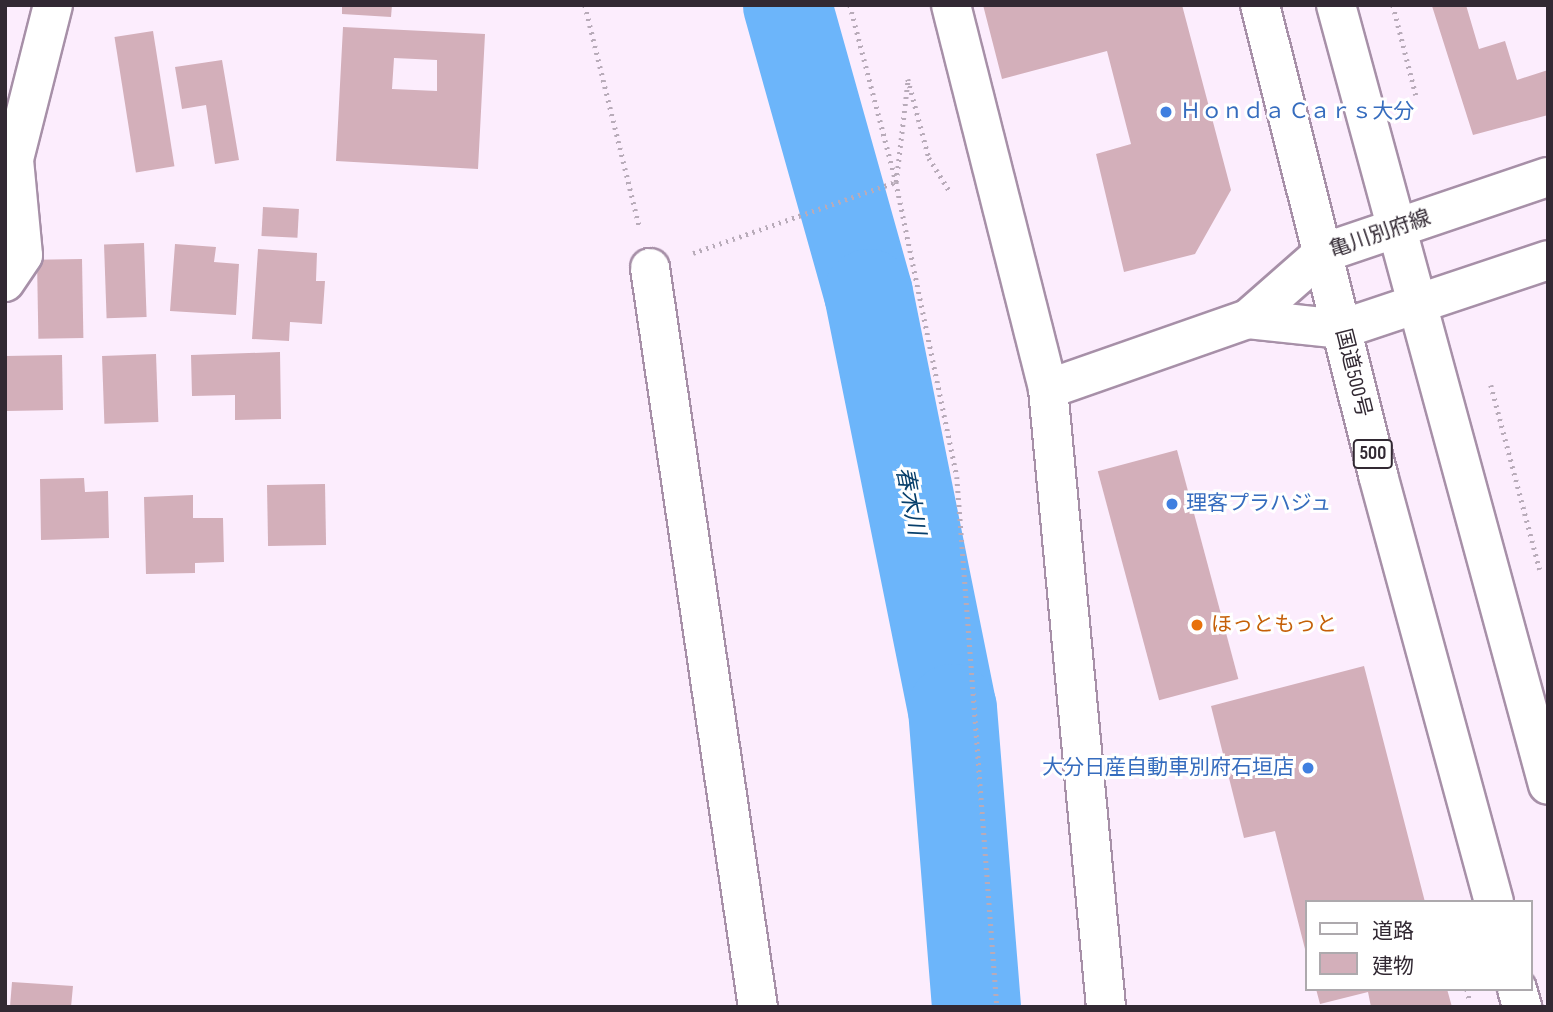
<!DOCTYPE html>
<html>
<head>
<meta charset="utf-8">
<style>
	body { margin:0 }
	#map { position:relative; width:1553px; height:1012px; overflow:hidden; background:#fcedfd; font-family:"Sofia Sans Condensed","Noto Sans JP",sans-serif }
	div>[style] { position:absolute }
	.river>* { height:89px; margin:-44.5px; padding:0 44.5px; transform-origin:44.5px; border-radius:44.5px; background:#6cb5fa }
	.building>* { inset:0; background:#d3afba; transform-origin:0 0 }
	.path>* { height:4.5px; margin-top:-2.25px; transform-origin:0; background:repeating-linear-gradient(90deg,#b8abb9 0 2px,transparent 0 7px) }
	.roads { filter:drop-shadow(2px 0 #a790a8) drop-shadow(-2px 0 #a790a8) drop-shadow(0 2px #a790a8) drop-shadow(0 -2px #a790a8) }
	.minor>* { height:38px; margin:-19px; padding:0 19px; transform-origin:19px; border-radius:19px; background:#fff }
	.tertiary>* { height:38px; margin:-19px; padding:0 19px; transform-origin:19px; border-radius:19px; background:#fff }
	.secondary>* { height:38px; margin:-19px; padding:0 19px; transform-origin:19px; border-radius:19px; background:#fff }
	.trunk>* { height:38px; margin:-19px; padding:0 19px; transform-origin:19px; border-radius:19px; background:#fff }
	.dots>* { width:19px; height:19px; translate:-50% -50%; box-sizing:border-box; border:4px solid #fff; border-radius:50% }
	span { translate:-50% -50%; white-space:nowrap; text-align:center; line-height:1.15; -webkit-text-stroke:6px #fff; paint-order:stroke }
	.shield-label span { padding:2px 5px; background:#fff; border:2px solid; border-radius:5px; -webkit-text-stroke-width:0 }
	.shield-label { font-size:19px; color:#322933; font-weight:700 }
	.shop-label { font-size:21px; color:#366cbe }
	.left { translate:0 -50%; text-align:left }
	.right { translate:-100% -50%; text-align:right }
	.street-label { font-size:21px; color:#322933 }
	.food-label { font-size:21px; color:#c56008 }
	.water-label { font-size:23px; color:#073f6b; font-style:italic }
	.frame { position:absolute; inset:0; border:7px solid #322933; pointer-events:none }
	.legend { position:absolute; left:1305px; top:900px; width:228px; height:91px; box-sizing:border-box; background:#fff; border:2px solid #ada9ad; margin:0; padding:9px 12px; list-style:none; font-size:21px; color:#322933 }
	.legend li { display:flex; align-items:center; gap:14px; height:35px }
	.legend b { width:35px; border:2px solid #ada9ad }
</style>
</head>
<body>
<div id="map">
	<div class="river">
		<i style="left:787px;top:5px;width:299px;rotate:74.3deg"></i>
		<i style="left:868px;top:293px;width:423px;rotate:78.6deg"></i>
		<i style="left:952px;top:708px;width:300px;rotate:85.4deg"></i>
	</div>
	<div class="building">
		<i style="clip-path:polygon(342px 5px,392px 5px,391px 17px,342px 14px)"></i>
		<i style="clip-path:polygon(983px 5px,1182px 5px,1231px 190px,1195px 254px,1124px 272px,1096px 154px,1131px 144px,1107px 51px,1002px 79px)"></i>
		<i style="clip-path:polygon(1436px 5px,1466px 5px,1479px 49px,1505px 41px,1517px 80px,1548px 70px,1548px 115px,1473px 135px,1432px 6px)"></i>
		<i style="clip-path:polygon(evenodd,343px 27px,485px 34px,478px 169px,336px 161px,343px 27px,394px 58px,437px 60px,437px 91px,392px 89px,394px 58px)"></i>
		<i style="left:153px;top:31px;width:137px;height:39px;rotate:81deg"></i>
		<i style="clip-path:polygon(222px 60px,239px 160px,215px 164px,206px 105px,182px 109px,175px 67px)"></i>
		<i style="left:263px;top:207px;width:36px;height:29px;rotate:3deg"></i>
		<i style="left:144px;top:243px;width:74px;height:40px;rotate:88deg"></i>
		<i style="clip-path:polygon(175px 244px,216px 247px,214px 262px,239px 264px,236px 315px,170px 311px)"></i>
		<i style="clip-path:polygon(258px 249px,317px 253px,316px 281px,325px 281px,322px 324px,290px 322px,289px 341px,252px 339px)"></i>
		<i style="left:82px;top:259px;width:79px;height:45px;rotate:89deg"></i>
		<i style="clip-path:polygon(280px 352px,281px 419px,235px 420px,235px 395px,192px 396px,191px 355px)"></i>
		<i style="left:156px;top:354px;width:68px;height:54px;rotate:88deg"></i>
		<i style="left:62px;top:355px;width:55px;height:57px;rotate:89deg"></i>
		<i style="left:1177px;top:450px;width:237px;height:82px;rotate:75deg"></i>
		<i style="clip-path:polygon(84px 478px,85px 492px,108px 491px,109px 538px,41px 540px,40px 479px)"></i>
		<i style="left:325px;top:484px;width:61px;height:58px;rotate:89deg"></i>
		<i style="clip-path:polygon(193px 495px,193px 518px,223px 518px,224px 562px,195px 563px,195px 573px,146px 574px,144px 497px)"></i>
		<i style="clip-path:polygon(1364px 666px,1425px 902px,1306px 902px,1305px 949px,1275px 831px,1244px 838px,1211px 706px)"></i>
		<i style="clip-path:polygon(12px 982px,73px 986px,71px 1007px,10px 1007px)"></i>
		<i style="clip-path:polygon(1316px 989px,1447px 989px,1452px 1007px,1371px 1007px,1368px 992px,1320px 1004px)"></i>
	</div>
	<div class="path">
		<i style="left:585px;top:5px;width:227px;rotate:76.2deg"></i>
		<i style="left:850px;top:5px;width:183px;rotate:75.4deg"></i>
		<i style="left:896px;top:182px;width:301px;rotate:78.3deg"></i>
		<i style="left:957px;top:477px;width:532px;rotate:85.68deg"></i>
		<i style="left:1393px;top:5px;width:93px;rotate:75.7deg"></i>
		<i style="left:693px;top:253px;width:215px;rotate:-19.3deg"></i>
		<i style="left:896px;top:182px;width:104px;rotate:-83.4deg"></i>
		<i style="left:908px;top:79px;width:82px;rotate:75.1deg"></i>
		<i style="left:929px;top:158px;width:38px;rotate:58deg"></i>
		<i style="left:1491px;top:385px;width:191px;rotate:75.2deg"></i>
		<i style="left:1467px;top:989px;width:13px;rotate:77deg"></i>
	</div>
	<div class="roads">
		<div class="minor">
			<i style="left:951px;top:5px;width:396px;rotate:75.8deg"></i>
			<i style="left:1048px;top:389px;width:621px;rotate:84.64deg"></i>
			<i style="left:650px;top:268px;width:747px;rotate:81.69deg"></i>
			<i style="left:5px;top:282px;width:32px;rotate:-56deg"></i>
			<i style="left:23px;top:255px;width:96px;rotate:-95.4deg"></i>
			<i style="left:14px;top:159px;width:159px;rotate:-75.8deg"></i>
		</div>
		<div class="tertiary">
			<i style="left:1048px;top:389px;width:212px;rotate:-19.3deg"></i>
		</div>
		<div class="secondary">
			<i style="left:1248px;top:319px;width:100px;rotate:-41.3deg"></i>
			<i style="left:1323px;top:253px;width:237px;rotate:-18.7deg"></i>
			<i style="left:1248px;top:319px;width:95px;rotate:6.1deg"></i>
			<i style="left:1342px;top:329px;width:217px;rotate:-18.5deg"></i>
		</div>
		<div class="trunk">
			<i style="left:1260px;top:5px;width:485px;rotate:75.9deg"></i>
			<i style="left:1378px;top:475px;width:442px;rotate:74.8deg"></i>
			<i style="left:1336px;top:5px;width:808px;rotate:74.79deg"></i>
			<i style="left:1517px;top:989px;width:19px;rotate:74deg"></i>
		</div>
	</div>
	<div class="dots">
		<i style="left:1166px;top:112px;background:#3f7fe0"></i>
		<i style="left:1172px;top:504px;background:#3f7fe0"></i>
		<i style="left:1197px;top:625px;background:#e8710a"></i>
		<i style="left:1308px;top:768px;background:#3f7fe0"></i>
	</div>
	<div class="shield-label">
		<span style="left:1373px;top:454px">500</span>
	</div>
	<div class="shop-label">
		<span class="left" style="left:1180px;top:112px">Ｈｏｎｄａ Ｃａｒｓ大分</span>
		<span class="left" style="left:1186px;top:504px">理客プラハジュ</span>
		<span class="right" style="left:1294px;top:768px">大分日産自動車別府石垣店</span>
	</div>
	<div class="street-label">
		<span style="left:1380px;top:234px;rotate:-19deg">亀川別府線</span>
		<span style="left:1353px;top:373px;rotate:76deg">国道500号</span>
	</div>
	<div class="food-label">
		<span class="left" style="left:1211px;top:625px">ほっともっと</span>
	</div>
	<div class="water-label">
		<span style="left:910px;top:501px;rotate:79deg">春木川</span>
	</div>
	<div class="frame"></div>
	<ul class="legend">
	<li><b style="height:9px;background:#fff"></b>道路</li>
	<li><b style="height:19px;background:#d3afba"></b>建物</li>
	</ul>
</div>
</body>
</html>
